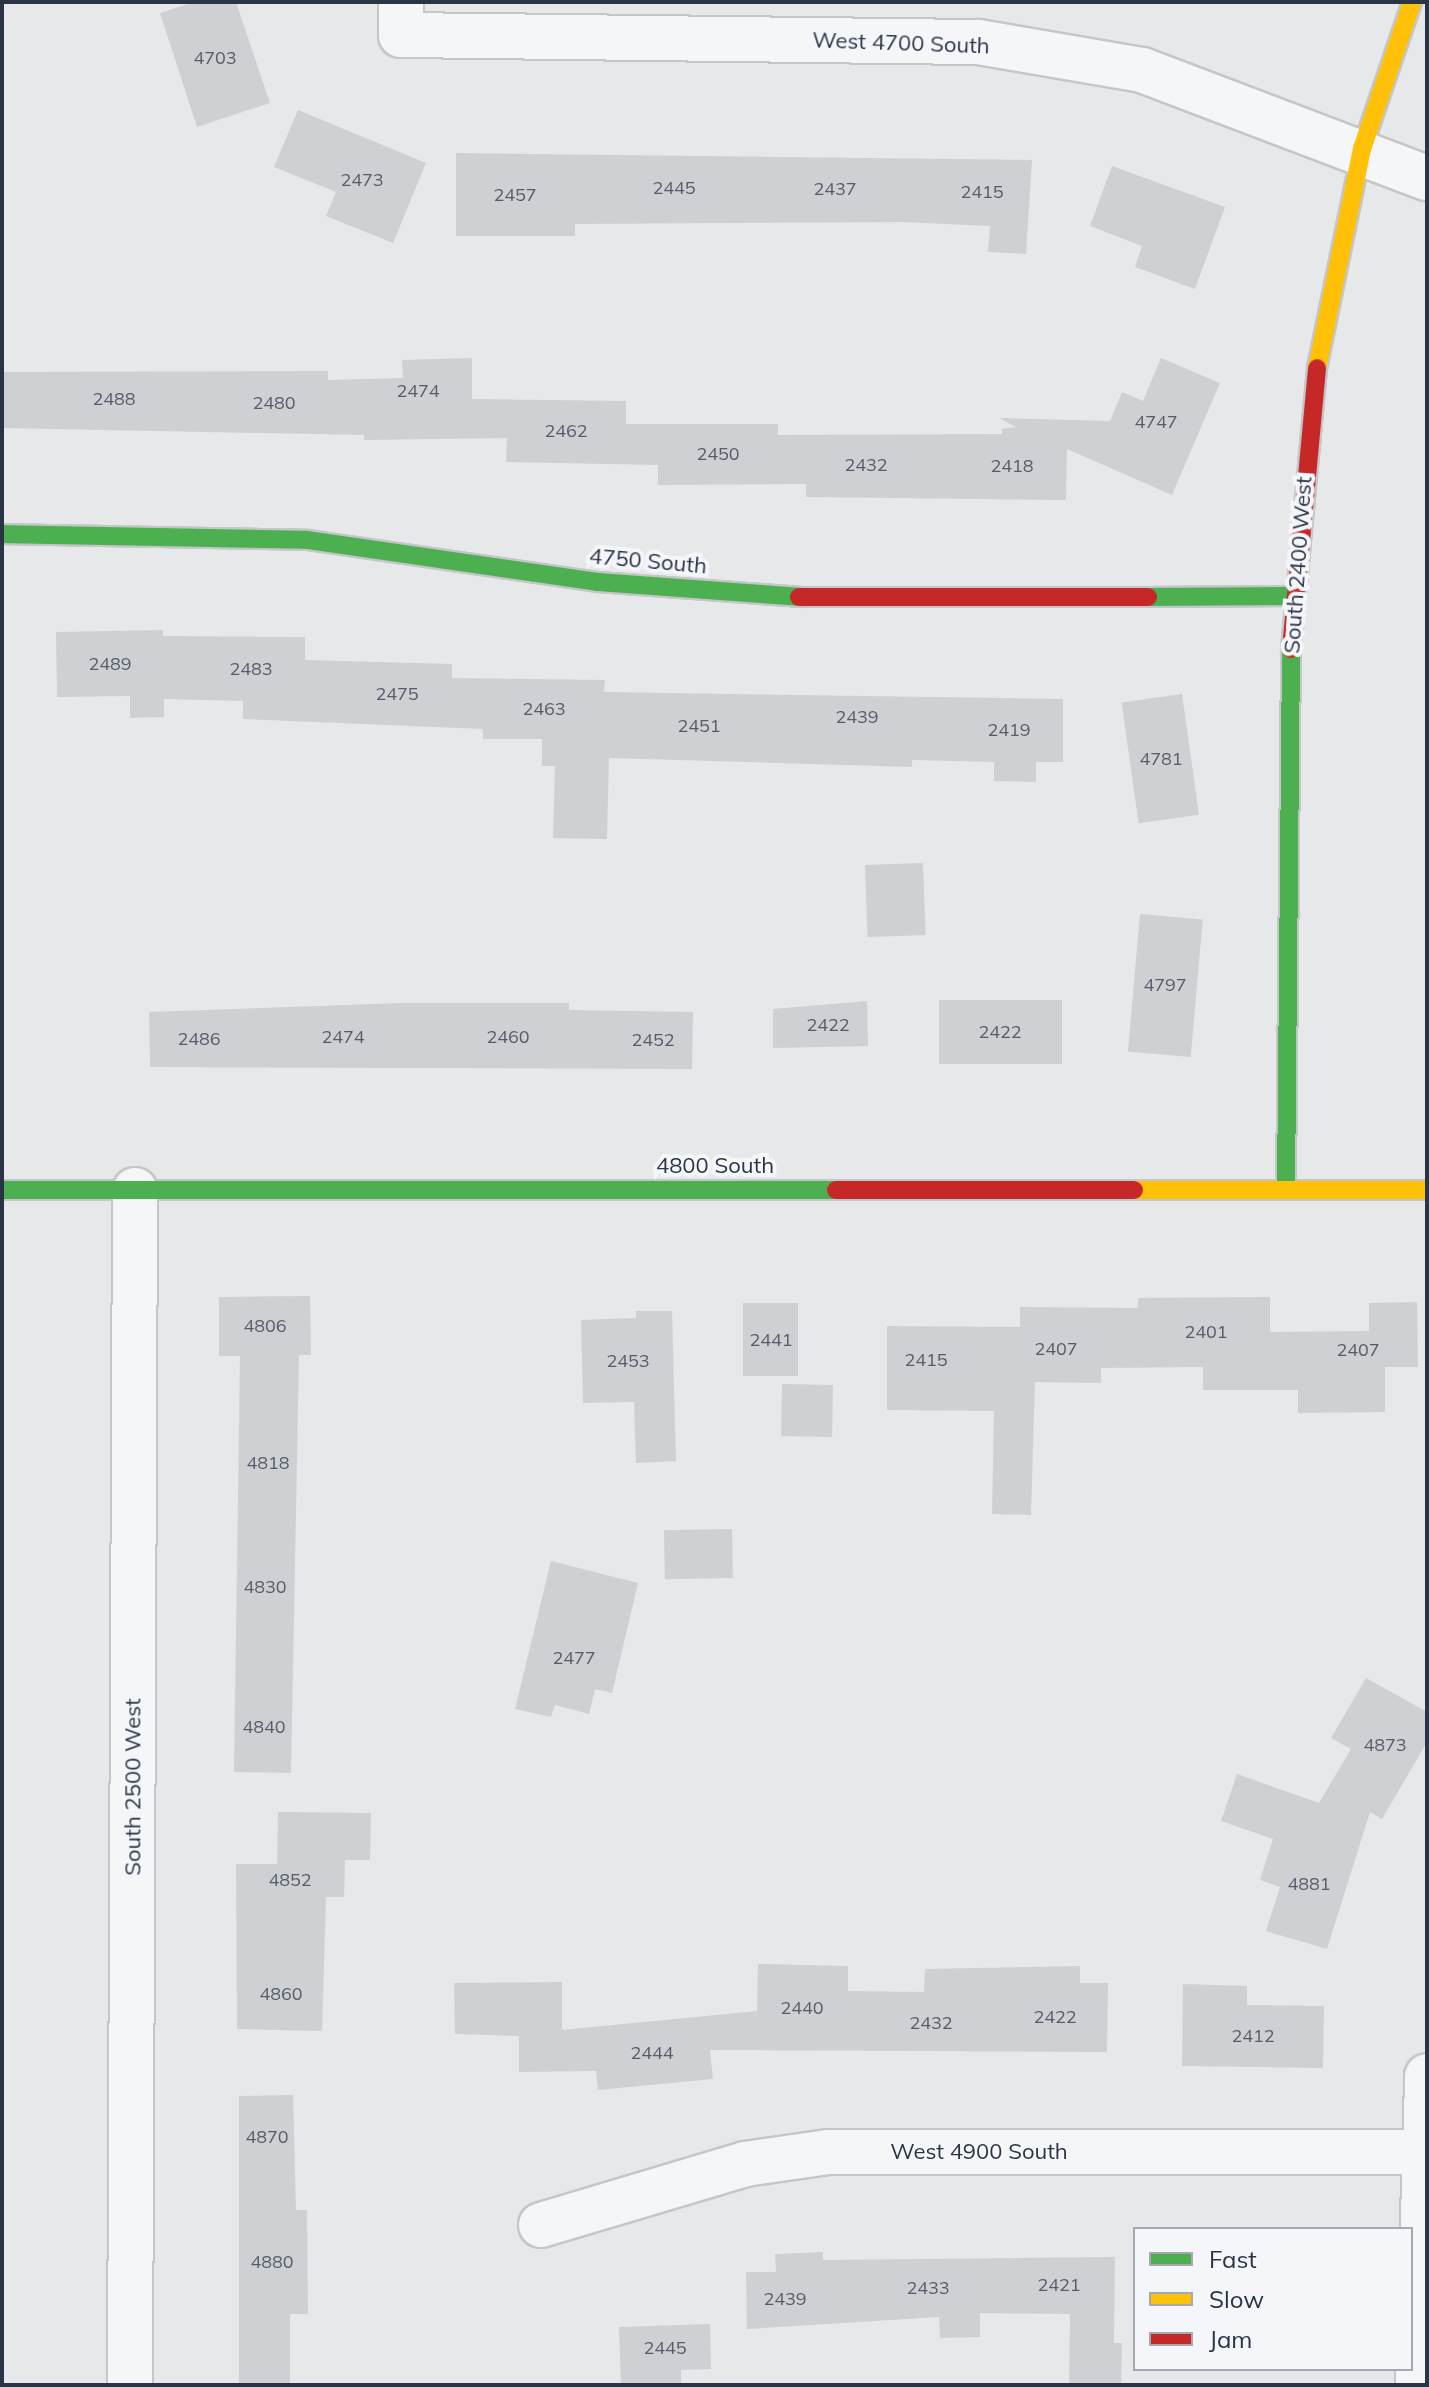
<!DOCTYPE html>
<html>
<head>
<meta charset="utf-8">
<style>
	body { margin:0 }
	#map { position:relative; width:1429px; height:2387px; overflow:hidden; background:#e6e8ea; font-family:Mulish,sans-serif }
	div>[style] { position:absolute }
	.building>* { inset:0; background:#ced0d3; transform-origin:0 0 }
	.roads { filter:drop-shadow(2px 0 #c4c6c8) drop-shadow(-2px 0 #c4c6c8) drop-shadow(0 2px #c4c6c8) drop-shadow(0 -2px #c4c6c8) }
	.street>* { height:44px; margin:-22px; padding:0 22px; transform-origin:22px; border-radius:22px; background:#f5f6f7 }
	.fast>* { height:18px; margin:-9px; padding:0 9px; transform-origin:9px; border-radius:9px; background:#4caf50 }
	.slow>* { height:18px; margin:-9px; padding:0 9px; transform-origin:9px; border-radius:9px; background:#ffc107 }
	.jam>* { height:18px; margin:-9px; padding:0 9px; transform-origin:9px; border-radius:9px; background:#c62828 }
	span { translate:-50% -50%; white-space:nowrap; text-align:center; line-height:1.15; -webkit-text-stroke:8px #f4f6f9; paint-order:stroke }
	.number-label { font-size:18px; color:#545c69 }
	.number-label span { -webkit-text-stroke-width:0 }
	.street-label { font-size:22px; color:#2b3445 }
	.frame { position:absolute; inset:0; border:4px solid #2b3445; pointer-events:none }
	.legend { position:absolute; left:1133px; top:2227px; width:280px; height:144px; box-sizing:border-box; background:#f4f6f9; border:2px solid #a4a8b1; margin:0; padding:10px 14px; list-style:none; font-size:24px; color:#2b3445 }
	.legend li { display:flex; align-items:center; gap:16px; height:40px }
	.legend b { width:40px; border:2px solid #a4a8b1 }
</style>
</head>
<body>
<div id="map">
	<div class="building">
		<i style="clip-path:polygon(194px 2px,236px 2px,270px 103px,197px 127px,160px 13px)"></i>
		<i style="clip-path:polygon(298px 110px,426px 163px,393px 243px,326px 216px,336px 192px,274px 167px)"></i>
		<i style="clip-path:polygon(456px 153px,1032px 160px,1026px 254px,988px 252px,990px 226px,903px 222px,575px 224px,575px 236px,456px 236px)"></i>
		<i style="clip-path:polygon(1112px 166px,1225px 207px,1195px 289px,1135px 267px,1142px 246px,1090px 226px)"></i>
		<i style="clip-path:polygon(472px 358px,472px 399px,626px 401px,626px 424px,778px 424px,778px 435px,1002px 434px,1002px 429px,1016px 427px,999px 418px,1110px 421px,1122px 392px,1143px 401px,1161px 358px,1220px 383px,1172px 495px,1067px 449px,1066px 500px,806px 497px,806px 484px,658px 485px,658px 465px,506px 462px,507px 438px,364px 440px,364px 435px,2px 428px,2px 372px,328px 371px,328px 380px,403px 378px,402px 360px)"></i>
		<i style="clip-path:polygon(163px 630px,163px 636px,305px 637px,305px 660px,452px 664px,452px 678px,605px 680px,604px 692px,1063px 699px,1063px 762px,1036px 762px,1036px 782px,994px 781px,994px 762px,912px 760px,912px 767px,609px 758px,607px 839px,553px 838px,555px 766px,542px 766px,542px 739px,483px 739px,483px 729px,243px 719px,243px 701px,164px 699px,164px 717px,130px 718px,130px 696px,57px 697px,56px 632px)"></i>
		<i style="left:1182px;top:694px;width:122px;height:61px;rotate:82deg"></i>
		<i style="left:923px;top:863px;width:72px;height:58px;rotate:88deg"></i>
		<i style="left:1140px;top:914px;width:63px;height:138px;rotate:5deg"></i>
		<i style="left:1062px;top:1000px;width:64px;height:123px;rotate:90deg"></i>
		<i style="clip-path:polygon(867px 1001px,868px 1046px,773px 1048px,773px 1009px)"></i>
		<i style="clip-path:polygon(403px 1003px,569px 1003px,569px 1010px,693px 1012px,692px 1069px,150px 1067px,149px 1012px)"></i>
		<i style="clip-path:polygon(310px 1296px,311px 1355px,299px 1355px,291px 1773px,234px 1772px,240px 1356px,219px 1356px,219px 1297px)"></i>
		<i style="clip-path:polygon(1270px 1297px,1270px 1332px,1369px 1331px,1369px 1303px,1417px 1302px,1418px 1367px,1385px 1367px,1385px 1412px,1298px 1413px,1298px 1390px,1203px 1390px,1203px 1367px,1101px 1368px,1101px 1383px,1035px 1382px,1031px 1515px,992px 1514px,994px 1411px,887px 1410px,887px 1326px,1020px 1327px,1020px 1307px,1138px 1308px,1138px 1298px)"></i>
		<i style="left:743px;top:1303px;width:55px;height:73px"></i>
		<i style="clip-path:polygon(636px 1311px,672px 1311px,676px 1461px,636px 1463px,634px 1402px,583px 1403px,581px 1320px,636px 1318px)"></i>
		<i style="left:782px;top:1384px;width:51px;height:52px;rotate:1deg"></i>
		<i style="left:732px;top:1529px;width:49px;height:68px;rotate:89deg"></i>
		<i style="clip-path:polygon(551px 1561px,638px 1583px,612px 1693px,595px 1689px,589px 1714px,555px 1705px,551px 1717px,515px 1709px)"></i>
		<i style="clip-path:polygon(1366px 1678px,1427px 1712px,1427px 1742px,1382px 1819px,1370px 1812px,1327px 1949px,1266px 1931px,1280px 1887px,1260px 1880px,1273px 1839px,1221px 1821px,1237px 1774px,1319px 1803px,1351px 1749px,1331px 1738px)"></i>
		<i style="clip-path:polygon(278px 1812px,371px 1813px,370px 1860px,345px 1860px,344px 1897px,326px 1897px,322px 2031px,237px 2029px,236px 1864px,277px 1864px)"></i>
		<i style="clip-path:polygon(758px 1964px,848px 1966px,848px 1991px,924px 1992px,925px 1969px,1080px 1966px,1080px 1983px,1108px 1983px,1107px 2052px,710px 2050px,713px 2079px,598px 2090px,596px 2071px,519px 2072px,519px 2036px,455px 2034px,454px 1983px,562px 1982px,562px 2030px,757px 2011px)"></i>
		<i style="clip-path:polygon(1183px 1984px,1247px 1986px,1247px 2005px,1324px 2006px,1323px 2068px,1182px 2066px)"></i>
		<i style="clip-path:polygon(293px 2095px,296px 2210px,307px 2210px,308px 2314px,290px 2314px,290px 2385px,239px 2385px,239px 2096px)"></i>
		<i style="clip-path:polygon(823px 2252px,823px 2260px,1115px 2257px,1114px 2343px,1122px 2343px,1121px 2385px,1069px 2385px,1070px 2314px,980px 2313px,980px 2337px,940px 2338px,939px 2317px,747px 2329px,746px 2272px,776px 2272px,775px 2254px)"></i>
		<i style="clip-path:polygon(710px 2324px,711px 2369px,681px 2370px,681px 2385px,621px 2385px,619px 2327px)"></i>
	</div>
	<div class="roads">
		<div class="street">
			<i style="left:401px;top:2px;width:33px;rotate:90deg"></i>
			<i style="left:401px;top:35px;width:577px;rotate:0.7deg"></i>
			<i style="left:978px;top:42px;width:166px;rotate:9.7deg"></i>
			<i style="left:1142px;top:70px;width:305px;rotate:20.8deg"></i>
			<i style="left:541px;top:2225px;width:213px;rotate:-16.6deg"></i>
			<i style="left:745px;top:2164px;width:84px;rotate:-8.2deg"></i>
			<i style="left:828px;top:2152px;width:599px"></i>
			<i style="left:130px;top:2385px;width:1195px;rotate:-89.76deg"></i>
			<i style="left:1418px;top:2385px;width:309px;rotate:-88.3deg"></i>
		</div>
		<div class="fast">
			<i style="left:2px;top:534px;width:305px;rotate:1.1deg"></i>
			<i style="left:307px;top:540px;width:293px;rotate:8.2deg"></i>
			<i style="left:597px;top:582px;width:203px;rotate:4.2deg"></i>
			<i style="left:1148px;top:597px;width:144px;rotate:-0.4deg"></i>
			<i style="left:2px;top:1190px;width:834px"></i>
			<i style="left:1286px;top:1190px;width:541px;rotate:-89.47deg"></i>
		</div>
		<div class="slow">
			<i style="left:1317px;top:368px;width:224px;rotate:-78.4deg"></i>
			<i style="left:1362px;top:149px;width:155px;rotate:-71.2deg"></i>
			<i style="left:1134px;top:1190px;width:293px"></i>
		</div>
		<div class="jam">
			<i style="left:799px;top:597px;width:349px"></i>
			<i style="left:1291px;top:649px;width:282px;rotate:-84.7deg"></i>
			<i style="left:836px;top:1190px;width:298px"></i>
		</div>
	</div>
	<div class="number-label">
		<span style="left:215px;top:58px">4703</span>
		<span style="left:362px;top:180px">2473</span>
		<span style="left:674px;top:188px">2445</span>
		<span style="left:835px;top:189px">2437</span>
		<span style="left:982px;top:192px">2415</span>
		<span style="left:515px;top:195px">2457</span>
		<span style="left:418px;top:391px">2474</span>
		<span style="left:114px;top:399px">2488</span>
		<span style="left:274px;top:403px">2480</span>
		<span style="left:1156px;top:422px">4747</span>
		<span style="left:566px;top:431px">2462</span>
		<span style="left:718px;top:454px">2450</span>
		<span style="left:866px;top:465px">2432</span>
		<span style="left:1012px;top:466px">2418</span>
		<span style="left:110px;top:664px">2489</span>
		<span style="left:251px;top:669px">2483</span>
		<span style="left:397px;top:694px">2475</span>
		<span style="left:544px;top:709px">2463</span>
		<span style="left:857px;top:717px">2439</span>
		<span style="left:699px;top:726px">2451</span>
		<span style="left:1009px;top:730px">2419</span>
		<span style="left:1161px;top:759px">4781</span>
		<span style="left:1165px;top:985px">4797</span>
		<span style="left:828px;top:1025px">2422</span>
		<span style="left:1000px;top:1032px">2422</span>
		<span style="left:343px;top:1037px">2474</span>
		<span style="left:508px;top:1037px">2460</span>
		<span style="left:199px;top:1039px">2486</span>
		<span style="left:653px;top:1040px">2452</span>
		<span style="left:265px;top:1326px">4806</span>
		<span style="left:1206px;top:1332px">2401</span>
		<span style="left:771px;top:1340px">2441</span>
		<span style="left:1056px;top:1349px">2407</span>
		<span style="left:1358px;top:1350px">2407</span>
		<span style="left:926px;top:1360px">2415</span>
		<span style="left:628px;top:1361px">2453</span>
		<span style="left:268px;top:1463px">4818</span>
		<span style="left:265px;top:1587px">4830</span>
		<span style="left:574px;top:1658px">2477</span>
		<span style="left:264px;top:1727px">4840</span>
		<span style="left:1385px;top:1745px">4873</span>
		<span style="left:290px;top:1880px">4852</span>
		<span style="left:1309px;top:1884px">4881</span>
		<span style="left:281px;top:1994px">4860</span>
		<span style="left:802px;top:2008px">2440</span>
		<span style="left:1055px;top:2017px">2422</span>
		<span style="left:931px;top:2023px">2432</span>
		<span style="left:1253px;top:2036px">2412</span>
		<span style="left:652px;top:2053px">2444</span>
		<span style="left:267px;top:2137px">4870</span>
		<span style="left:272px;top:2262px">4880</span>
		<span style="left:1059px;top:2285px">2421</span>
		<span style="left:928px;top:2288px">2433</span>
		<span style="left:785px;top:2299px">2439</span>
		<span style="left:665px;top:2348px">2445</span>
	</div>
	<div class="street-label">
		<span style="left:901px;top:43px;rotate:2deg">West 4700 South</span>
		<span style="left:648px;top:561px;rotate:5deg">4750 South</span>
		<span style="left:1298px;top:565px;rotate:-86deg">South 2400 West</span>
		<span style="left:715px;top:1166px">4800 South</span>
		<span style="left:133px;top:1787px;rotate:-90deg">South 2500 West</span>
		<span style="left:979px;top:2152px">West 4900 South</span>
	</div>
	<div class="frame"></div>
	<ul class="legend">
	<li><b style="height:10px;background:#4caf50"></b>Fast</li>
	<li><b style="height:10px;background:#ffc107"></b>Slow</li>
	<li><b style="height:10px;background:#c62828"></b>Jam</li>
	</ul>
</div>
</body>
</html>
